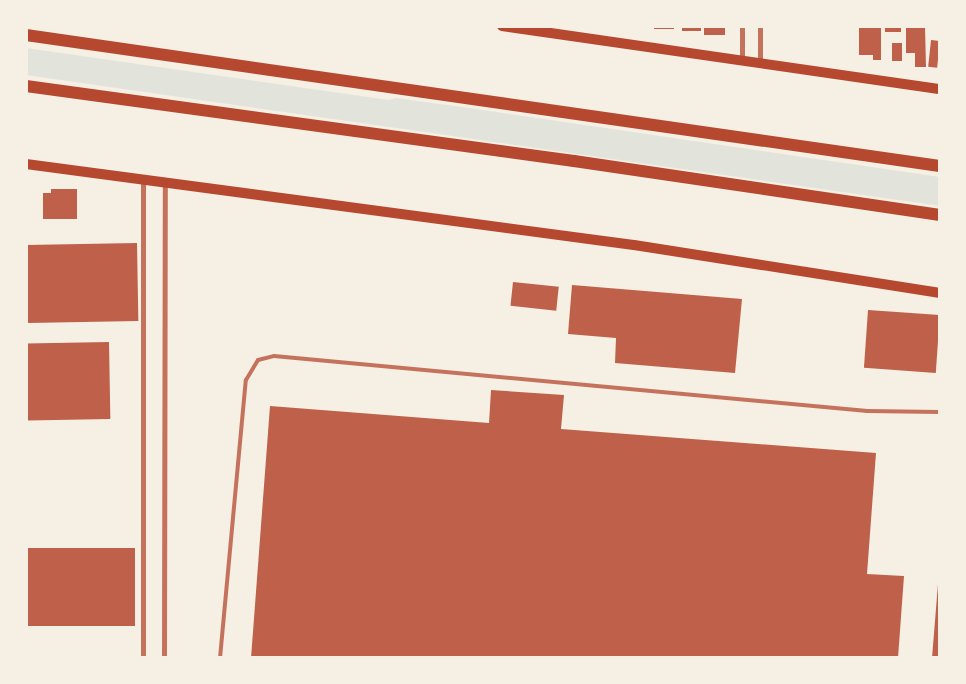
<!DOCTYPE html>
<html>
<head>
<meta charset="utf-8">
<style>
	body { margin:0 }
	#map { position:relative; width:966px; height:684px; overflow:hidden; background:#f6efe4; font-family:Arial,sans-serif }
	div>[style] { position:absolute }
	.green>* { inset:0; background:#e2e4dc }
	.building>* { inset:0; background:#bf614a; transform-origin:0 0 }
	.service>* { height:4px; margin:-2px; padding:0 2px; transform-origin:2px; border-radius:2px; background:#c5725c }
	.minor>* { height:5px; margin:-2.5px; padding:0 2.5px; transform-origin:2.5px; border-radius:2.5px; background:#c5725c }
	.secondary>* { height:10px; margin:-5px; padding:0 5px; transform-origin:5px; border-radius:5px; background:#b5482f }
	.motorway>* { height:12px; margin:-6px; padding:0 6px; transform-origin:6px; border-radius:6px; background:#b5482f }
	span { translate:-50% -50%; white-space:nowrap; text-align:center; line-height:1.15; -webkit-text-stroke:4px #f6efe4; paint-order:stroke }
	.frame { position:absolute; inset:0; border:28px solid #f6efe4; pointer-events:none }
</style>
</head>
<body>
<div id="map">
	<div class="green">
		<i style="clip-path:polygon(26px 48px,389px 100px,396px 98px,462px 107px,940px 177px,940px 206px,26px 75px)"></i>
	</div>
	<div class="building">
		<i style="left:654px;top:26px;width:20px;height:3px"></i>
		<i style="left:682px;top:26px;width:19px;height:5px"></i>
		<i style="left:704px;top:26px;width:21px;height:9px"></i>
		<i style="clip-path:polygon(859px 26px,881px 26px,881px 60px,873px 60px,873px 55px,859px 55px)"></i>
		<i style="left:885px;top:26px;width:16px;height:6px"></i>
		<i style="clip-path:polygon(906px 26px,925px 26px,926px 67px,915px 67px,915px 53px,906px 53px)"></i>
		<i style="left:931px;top:40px;width:9px;height:27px;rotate:6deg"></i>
		<i style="left:892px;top:43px;width:10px;height:18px"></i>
		<i style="clip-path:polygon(51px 189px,77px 189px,77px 219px,43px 219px,43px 193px,51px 193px)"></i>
		<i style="left:137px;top:243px;width:78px;height:111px;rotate:89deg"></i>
		<i style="left:513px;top:282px;width:46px;height:24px;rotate:6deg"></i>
		<i style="clip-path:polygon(572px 285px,742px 299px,735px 373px,615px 363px,616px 338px,568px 334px)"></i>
		<i style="left:868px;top:310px;width:72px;height:58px;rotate:4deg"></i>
		<i style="left:109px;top:342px;width:77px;height:83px;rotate:89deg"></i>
		<i style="clip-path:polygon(491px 390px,564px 395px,561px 429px,876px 453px,867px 574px,904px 576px,898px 658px,251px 658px,270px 406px,489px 423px)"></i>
		<i style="left:135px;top:548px;width:78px;height:109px;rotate:90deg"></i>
		<i style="clip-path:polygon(938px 584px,940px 658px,932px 658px)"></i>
	</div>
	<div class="service">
		<i style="left:220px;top:658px;width:279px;rotate:-84.7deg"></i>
		<i style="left:246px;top:380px;width:23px;rotate:-59deg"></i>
		<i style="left:258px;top:360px;width:16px;rotate:-14deg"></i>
		<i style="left:274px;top:356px;width:596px;rotate:5.3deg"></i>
		<i style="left:867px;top:411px;width:73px;rotate:0.8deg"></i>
	</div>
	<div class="minor">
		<i style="left:742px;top:26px;width:35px;rotate:90deg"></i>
		<i style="left:760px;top:26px;width:37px;rotate:90deg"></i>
		<i style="left:143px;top:658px;width:477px;rotate:-90deg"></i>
		<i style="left:164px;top:658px;width:475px;rotate:-89.9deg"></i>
	</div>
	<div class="secondary">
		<i style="left:502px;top:26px;width:443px;rotate:8.2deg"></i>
		<i style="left:26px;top:164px;width:613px;rotate:7.59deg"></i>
		<i style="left:634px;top:245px;width:310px;rotate:8.9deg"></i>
	</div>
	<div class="motorway">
		<i style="left:26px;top:35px;width:923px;rotate:8.16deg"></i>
		<i style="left:26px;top:86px;width:553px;rotate:7.79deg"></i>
		<i style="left:574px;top:161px;width:370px;rotate:8.4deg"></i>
	</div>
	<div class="frame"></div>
</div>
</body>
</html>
